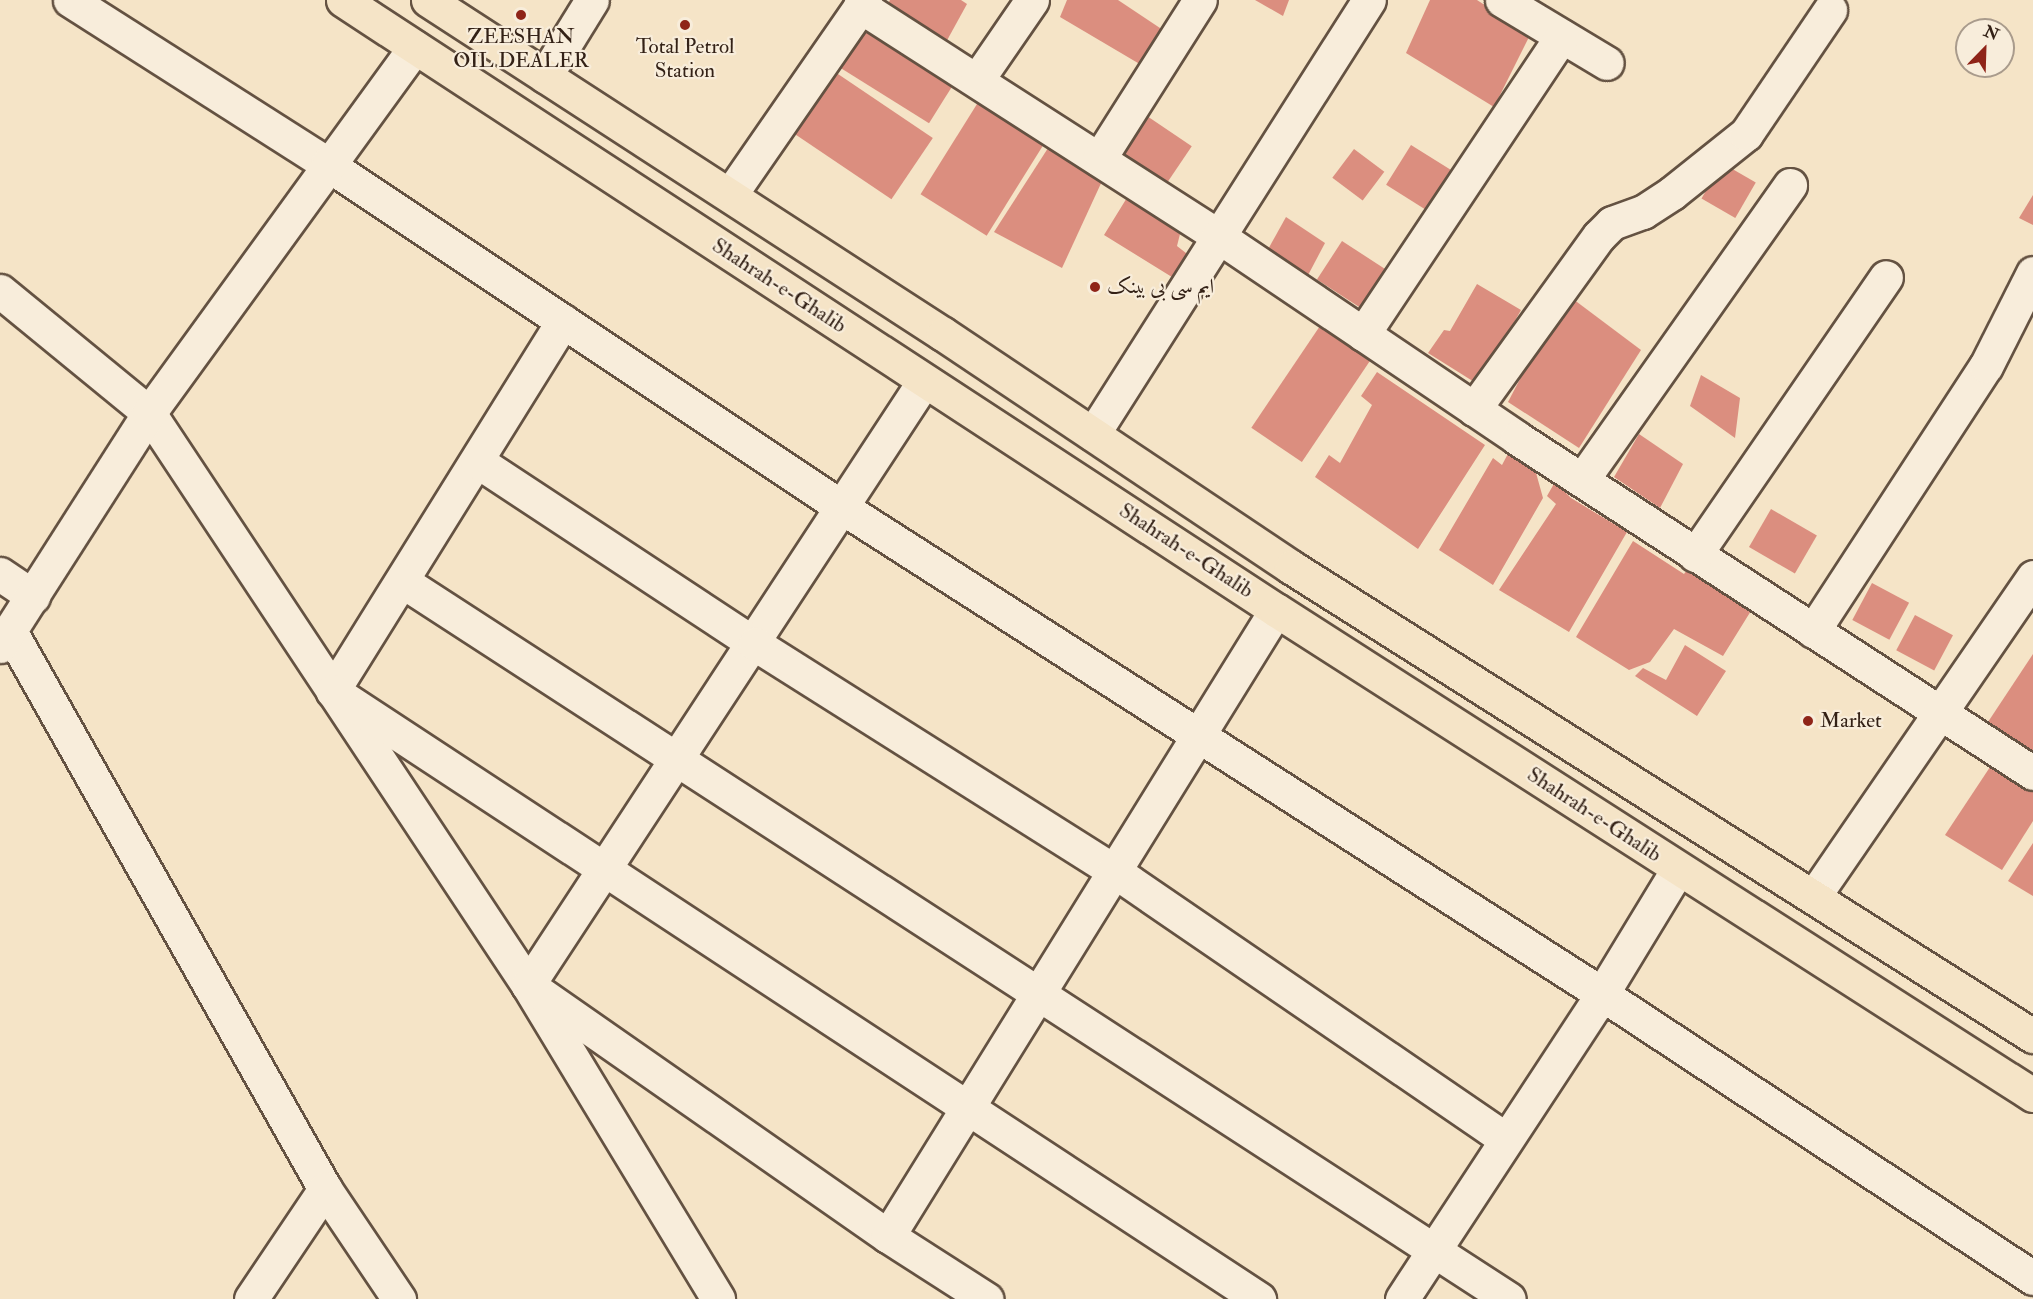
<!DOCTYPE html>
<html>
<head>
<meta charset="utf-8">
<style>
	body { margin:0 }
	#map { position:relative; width:2033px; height:1299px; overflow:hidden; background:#f5e4c7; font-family:"IM FELL Double Pica",Amiri,serif }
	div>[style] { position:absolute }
	.building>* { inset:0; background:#db8e7f; transform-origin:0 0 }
	.roads { filter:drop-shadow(2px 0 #645242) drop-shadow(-2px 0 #645242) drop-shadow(0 2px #645242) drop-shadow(0 -2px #645242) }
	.minor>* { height:33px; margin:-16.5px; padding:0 16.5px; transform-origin:16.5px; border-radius:16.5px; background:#f8eddb }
	.major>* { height:33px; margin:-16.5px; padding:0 16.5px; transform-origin:16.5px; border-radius:16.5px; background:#f5e4c7 }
	.dots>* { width:16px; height:16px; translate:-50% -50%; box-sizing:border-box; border:3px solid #f8eddb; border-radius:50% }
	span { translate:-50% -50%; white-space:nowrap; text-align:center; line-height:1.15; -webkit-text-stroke:4.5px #f8eddb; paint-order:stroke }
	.poi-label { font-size:21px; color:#332116 }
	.left { translate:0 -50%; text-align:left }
	.street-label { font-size:21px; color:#332116 }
	.north { position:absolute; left:1955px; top:18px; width:60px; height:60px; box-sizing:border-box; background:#f8eddb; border:2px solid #a99b8c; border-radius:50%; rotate:23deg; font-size:16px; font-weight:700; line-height:24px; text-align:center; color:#332116 }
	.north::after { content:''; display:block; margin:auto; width:21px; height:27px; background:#8f2418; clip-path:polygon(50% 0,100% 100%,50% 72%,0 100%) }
</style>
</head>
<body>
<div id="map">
	<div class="building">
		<i style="clip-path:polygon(890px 0,961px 0,967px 4px,945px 44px,886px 7px)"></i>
		<i style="clip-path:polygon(1067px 0,1118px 0,1166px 32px,1143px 66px,1060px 17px)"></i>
		<i style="clip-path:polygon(1255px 0,1289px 0,1283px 16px)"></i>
		<i style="clip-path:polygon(1430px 0,1477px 0,1530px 35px,1494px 107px,1406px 53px)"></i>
		<i style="left:865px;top:22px;width:108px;height:52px;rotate:32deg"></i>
		<i style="left:835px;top:72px;width:118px;height:74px;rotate:34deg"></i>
		<i style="left:982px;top:96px;width:78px;height:116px;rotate:32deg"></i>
		<i style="left:1147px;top:116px;width:54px;height:45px;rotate:34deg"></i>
		<i style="clip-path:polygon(1050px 145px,1103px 179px,1062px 268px,994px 232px)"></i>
		<i style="left:1411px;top:145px;width:51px;height:47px;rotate:32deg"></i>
		<i style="left:1354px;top:149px;width:38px;height:36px;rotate:37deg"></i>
		<i style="left:1722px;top:163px;width:39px;height:41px;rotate:30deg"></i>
		<i style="clip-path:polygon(1133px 188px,1184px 218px,1177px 246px,1191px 257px,1180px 282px,1104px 235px)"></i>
		<i style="clip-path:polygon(2033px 195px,2033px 225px,2019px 218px)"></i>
		<i style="clip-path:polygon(1286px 217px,1325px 243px,1306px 279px,1266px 253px)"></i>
		<i style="left:1342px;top:241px;width:55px;height:46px;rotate:33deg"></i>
		<i style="clip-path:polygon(1477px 284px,1521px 310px,1479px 385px,1428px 353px,1444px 330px,1450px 331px)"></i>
		<i style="clip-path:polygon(1565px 293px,1641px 350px,1579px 448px,1508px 402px)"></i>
		<i style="left:1324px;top:320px;width:61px;height:130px;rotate:34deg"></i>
		<i style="clip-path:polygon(1377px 372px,1485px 445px,1418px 549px,1315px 477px,1329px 455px,1340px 463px,1372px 405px,1361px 396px)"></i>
		<i style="clip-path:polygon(1701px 375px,1740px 398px,1735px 438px,1690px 406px)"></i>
		<i style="clip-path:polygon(1639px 434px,1683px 464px,1660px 508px,1614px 477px)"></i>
		<i style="clip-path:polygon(1511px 448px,1533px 462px,1543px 498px,1493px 585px,1439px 550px,1493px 458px,1502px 465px)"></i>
		<i style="clip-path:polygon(1555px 482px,1571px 498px,1627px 532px,1569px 632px,1499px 590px,1556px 504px,1547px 496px)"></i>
		<i style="left:1771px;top:509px;width:53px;height:44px;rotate:30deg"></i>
		<i style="clip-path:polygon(1633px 541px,1684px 574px,1690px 566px,1754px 606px,1723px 656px,1674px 629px,1650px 662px,1629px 670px,1576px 637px)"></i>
		<i style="left:1872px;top:583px;width:42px;height:42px;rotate:28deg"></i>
		<i style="left:1915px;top:615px;width:43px;height:40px;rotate:28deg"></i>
		<i style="clip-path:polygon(1685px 645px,1726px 671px,1697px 716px,1635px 676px,1643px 668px,1666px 680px)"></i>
		<i style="clip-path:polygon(2033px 654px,2033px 758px,1984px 728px)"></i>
		<i style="clip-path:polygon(1996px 758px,2033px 782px,2033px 821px,2002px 870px,1945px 835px)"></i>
		<i style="clip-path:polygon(2033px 843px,2033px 896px,2008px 881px)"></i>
	</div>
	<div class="roads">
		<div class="minor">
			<i style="left:70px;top:0;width:305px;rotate:32.5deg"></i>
			<i style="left:327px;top:164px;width:620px;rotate:33.69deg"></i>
			<i style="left:843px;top:508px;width:901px;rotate:32.63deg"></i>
			<i style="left:1602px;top:994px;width:516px;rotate:33.38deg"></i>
			<i style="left:1502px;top:0;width:122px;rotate:31deg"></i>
			<i style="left:860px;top:6px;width:426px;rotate:32.7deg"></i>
			<i style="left:1218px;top:236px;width:361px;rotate:34deg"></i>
			<i style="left:1517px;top:438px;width:615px;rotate:32.99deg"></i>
			<i style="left:545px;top:76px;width:89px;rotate:-58.3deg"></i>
			<i style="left:977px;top:80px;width:97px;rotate:-55.5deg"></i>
			<i style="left:1099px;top:159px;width:188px;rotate:-57.6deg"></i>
			<i style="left:730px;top:195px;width:237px;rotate:-55.3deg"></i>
			<i style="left:0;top:291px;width:193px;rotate:39.3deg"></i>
			<i style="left:149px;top:413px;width:686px;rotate:56.47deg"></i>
			<i style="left:528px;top:985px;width:367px;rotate:58.8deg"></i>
			<i style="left:563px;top:321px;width:436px;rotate:121.9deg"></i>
			<i style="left:333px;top:691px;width:1108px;rotate:33.29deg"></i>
			<i style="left:1363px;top:334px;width:358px;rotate:-56.3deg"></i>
			<i style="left:924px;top:381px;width:722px;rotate:123.25deg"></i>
			<i style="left:528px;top:985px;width:439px;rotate:34.9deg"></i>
			<i style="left:888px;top:1236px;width:117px;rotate:32.7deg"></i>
			<i style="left:1474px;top:409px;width:213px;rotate:-54.2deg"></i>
			<i style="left:1599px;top:236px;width:18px;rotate:-45deg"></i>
			<i style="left:1612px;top:223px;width:33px;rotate:-20deg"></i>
			<i style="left:1643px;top:212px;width:35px;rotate:-33deg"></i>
			<i style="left:1672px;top:193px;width:95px;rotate:-38.6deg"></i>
			<i style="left:1746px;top:134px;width:150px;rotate:-55.9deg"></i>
			<i style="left:1093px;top:434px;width:514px;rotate:-57.55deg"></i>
			<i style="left:477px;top:461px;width:333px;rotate:33.4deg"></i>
			<i style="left:755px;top:644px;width:425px;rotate:32.3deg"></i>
			<i style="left:1114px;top:871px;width:475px;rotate:34.4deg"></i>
			<i style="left:1582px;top:480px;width:361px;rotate:-54.8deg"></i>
			<i style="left:1695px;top:555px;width:337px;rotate:-55.5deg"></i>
			<i style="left:0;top:574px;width:40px;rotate:34deg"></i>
			<i style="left:402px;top:581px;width:1319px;rotate:32.97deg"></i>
			<i style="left:10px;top:631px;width:641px;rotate:60.55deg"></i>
			<i style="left:325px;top:1189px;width:133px;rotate:56.1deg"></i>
			<i style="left:1813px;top:631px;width:316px;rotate:-56.9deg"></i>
			<i style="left:1986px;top:366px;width:104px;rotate:-63.2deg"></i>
			<i style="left:0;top:646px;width:277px;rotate:-57.4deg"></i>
			<i style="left:149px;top:413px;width:452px;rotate:-54deg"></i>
			<i style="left:1814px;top:896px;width:387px;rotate:-55.5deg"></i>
			<i style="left:888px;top:1236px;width:736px;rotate:-58.21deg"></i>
			<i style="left:251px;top:1299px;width:133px;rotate:-56.1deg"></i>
			<i style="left:1402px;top:1299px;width:365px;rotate:-56.7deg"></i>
			<i style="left:1602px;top:994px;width:146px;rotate:-58.7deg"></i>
		</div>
		<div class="major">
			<i style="left:343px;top:0;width:1115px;rotate:33.18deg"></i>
			<i style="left:1276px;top:610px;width:899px;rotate:32.65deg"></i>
			<i style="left:428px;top:0;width:614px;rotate:32.97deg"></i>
			<i style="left:943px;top:334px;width:419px;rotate:33.8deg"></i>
			<i style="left:1291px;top:567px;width:878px;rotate:32.3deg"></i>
		</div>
	</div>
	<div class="dots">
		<i style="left:521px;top:15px;background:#8f2418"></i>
		<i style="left:685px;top:25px;background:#8f2418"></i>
		<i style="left:1095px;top:287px;background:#8f2418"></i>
		<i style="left:1808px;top:721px;background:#8f2418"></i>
	</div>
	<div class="poi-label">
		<span style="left:521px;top:49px">ZEESHAN<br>OIL DEALER</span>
		<span style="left:685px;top:59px">Total Petrol<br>Station</span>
		<span class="left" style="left:1107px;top:287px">ایم سی بی بینک</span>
		<span class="left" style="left:1820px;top:721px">Market</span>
	</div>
	<div class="street-label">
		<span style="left:779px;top:286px;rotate:33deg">Shahrah-e-Ghalib</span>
		<span style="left:1186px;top:551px;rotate:33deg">Shahrah-e-Ghalib</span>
		<span style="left:1594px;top:815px;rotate:33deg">Shahrah-e-Ghalib</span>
	</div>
	<div class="north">N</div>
</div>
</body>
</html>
